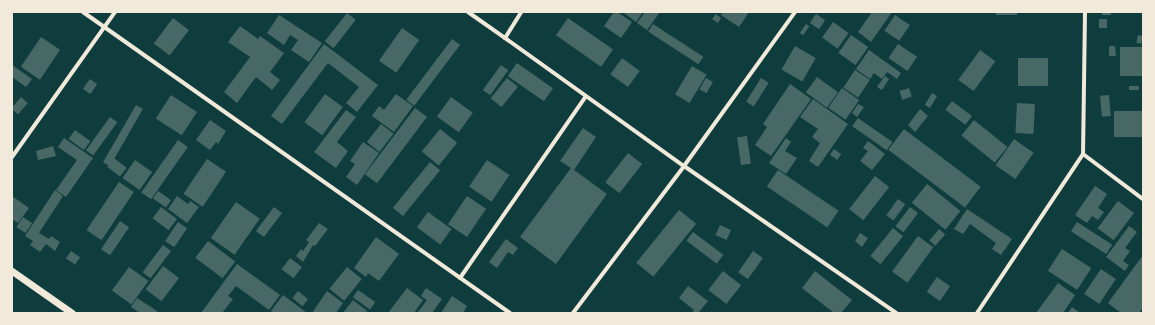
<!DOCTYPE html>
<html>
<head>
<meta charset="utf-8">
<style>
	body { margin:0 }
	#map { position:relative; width:1155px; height:325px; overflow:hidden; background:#0f3d3e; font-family:"Roboto Condensed",sans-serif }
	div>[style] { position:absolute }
	.building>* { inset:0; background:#486865; transform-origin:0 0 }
	.minor>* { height:4px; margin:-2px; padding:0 2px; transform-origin:2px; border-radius:2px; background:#f1e9da }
	.tertiary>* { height:7px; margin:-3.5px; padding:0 3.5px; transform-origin:3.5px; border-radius:3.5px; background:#f1e9da }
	span { translate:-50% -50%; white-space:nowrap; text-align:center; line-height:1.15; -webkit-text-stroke:4px #f1e9da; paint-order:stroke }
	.frame { position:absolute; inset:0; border:13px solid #f1e9da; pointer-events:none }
</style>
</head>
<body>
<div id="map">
	<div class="building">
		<i style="clip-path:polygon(614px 12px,617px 12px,632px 22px,621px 38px,604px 26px)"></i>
		<i style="clip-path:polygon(623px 12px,643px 12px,636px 22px)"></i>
		<i style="clip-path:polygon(645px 12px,660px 12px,647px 30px,637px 23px)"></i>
		<i style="clip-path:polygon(723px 12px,749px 12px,739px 27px,721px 15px)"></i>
		<i style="clip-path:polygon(872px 12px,892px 12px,871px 42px,858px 32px)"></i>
		<i style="left:996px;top:12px;width:21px;height:3px"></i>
		<i style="left:1102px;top:12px;width:9px;height:3px"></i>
		<i style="left:347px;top:13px;width:11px;height:36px;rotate:38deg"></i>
		<i style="clip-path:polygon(716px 14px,721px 18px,718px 23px,712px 19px)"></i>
		<i style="left:816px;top:14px;width:11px;height:11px;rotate:34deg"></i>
		<i style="clip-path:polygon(279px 15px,322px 43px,309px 62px,291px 50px,298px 40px,290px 35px,284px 45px,267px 33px)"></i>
		<i style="left:895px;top:15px;width:18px;height:19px;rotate:34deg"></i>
		<i style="left:173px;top:18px;width:20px;height:32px;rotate:37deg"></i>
		<i style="left:568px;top:18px;width:55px;height:21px;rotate:35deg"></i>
		<i style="left:1099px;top:19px;width:8px;height:9px"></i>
		<i style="left:833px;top:22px;width:19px;height:19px;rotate:35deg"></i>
		<i style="left:653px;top:24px;width:60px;height:9px;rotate:33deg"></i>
		<i style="left:806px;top:24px;width:4px;height:11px;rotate:34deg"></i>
		<i style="clip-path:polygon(240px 26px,258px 39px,260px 36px,284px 53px,270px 72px,280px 80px,272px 90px,256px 77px,237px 103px,224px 92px,250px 57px,228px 42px)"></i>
		<i style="left:402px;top:28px;width:21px;height:40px;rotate:35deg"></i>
		<i style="left:851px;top:35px;width:21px;height:22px;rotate:35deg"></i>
		<i style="left:1138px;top:35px;width:5px;height:8px;rotate:11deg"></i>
		<i style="left:41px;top:37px;width:23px;height:36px;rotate:34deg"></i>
		<i style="left:452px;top:39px;width:10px;height:76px;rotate:37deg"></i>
		<i style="clip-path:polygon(324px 44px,378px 85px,357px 112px,346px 103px,359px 87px,328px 63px,282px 124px,271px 116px)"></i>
		<i style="left:898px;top:44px;width:23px;height:17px;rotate:34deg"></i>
		<i style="left:795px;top:46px;width:24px;height:27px;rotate:30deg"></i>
		<i style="clip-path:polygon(1109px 46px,1115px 46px,1116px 56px,1109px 56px)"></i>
		<i style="left:1143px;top:47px;width:29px;height:23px;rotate:90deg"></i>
		<i style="clip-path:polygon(869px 50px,901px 73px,897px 79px,887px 72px,882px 79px,874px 73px,870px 79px,856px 69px)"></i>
		<i style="left:980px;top:50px;width:19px;height:37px;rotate:36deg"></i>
		<i style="left:622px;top:58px;width:22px;height:20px;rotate:36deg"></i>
		<i style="left:1018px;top:58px;width:30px;height:28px"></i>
		<i style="left:517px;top:63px;width:44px;height:16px;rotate:35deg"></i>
		<i style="clip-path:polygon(12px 65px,32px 79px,26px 87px,12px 77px)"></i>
		<i style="left:501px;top:65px;width:9px;height:31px;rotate:36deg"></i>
		<i style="left:692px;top:66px;width:17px;height:33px;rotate:31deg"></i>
		<i style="left:855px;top:70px;width:18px;height:21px;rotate:34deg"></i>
		<i style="clip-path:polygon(885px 76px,889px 79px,882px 90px,877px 87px)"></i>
		<i style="left:817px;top:77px;width:26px;height:19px;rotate:36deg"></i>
		<i style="left:507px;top:78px;width:14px;height:26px;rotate:39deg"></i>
		<i style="left:706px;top:78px;width:8px;height:13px;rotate:30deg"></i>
		<i style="left:761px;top:78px;width:9px;height:28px;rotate:32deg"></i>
		<i style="left:90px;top:79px;width:9px;height:12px;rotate:36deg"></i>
		<i style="clip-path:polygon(790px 84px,811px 99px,771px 156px,755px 145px,767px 127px,763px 124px)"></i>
		<i style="left:1129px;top:86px;width:10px;height:4px"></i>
		<i style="left:842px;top:88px;width:21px;height:24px;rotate:35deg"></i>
		<i style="left:909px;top:88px;width:9px;height:10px;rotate:72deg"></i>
		<i style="left:932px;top:93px;width:6px;height:14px;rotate:31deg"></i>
		<i style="left:325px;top:94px;width:22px;height:35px;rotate:36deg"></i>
		<i style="clip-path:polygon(396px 94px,413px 106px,394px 132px,372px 116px,379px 106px,384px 110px)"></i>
		<i style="left:171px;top:95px;width:31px;height:28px;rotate:33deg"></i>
		<i style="left:1109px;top:95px;width:21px;height:9px;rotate:85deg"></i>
		<i style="left:21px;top:97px;width:9px;height:15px;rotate:41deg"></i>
		<i style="left:451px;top:97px;width:27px;height:24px;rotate:36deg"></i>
		<i style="clip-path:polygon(813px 99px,848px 124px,818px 167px,809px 161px,820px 143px,812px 137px,818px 129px,800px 117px)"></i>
		<i style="left:952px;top:101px;width:25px;height:11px;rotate:37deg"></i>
		<i style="left:1017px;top:103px;width:18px;height:30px;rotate:3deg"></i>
		<i style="clip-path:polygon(858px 104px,864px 107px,857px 117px,852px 113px)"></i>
		<i style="left:136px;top:105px;width:8px;height:66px;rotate:30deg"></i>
		<i style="left:415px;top:108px;width:15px;height:83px;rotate:37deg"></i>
		<i style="clip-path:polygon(920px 109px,928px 116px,915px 132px,908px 125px)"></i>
		<i style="clip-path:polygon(346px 110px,356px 117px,337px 142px,348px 151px,336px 168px,314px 152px)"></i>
		<i style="left:1143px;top:111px;width:26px;height:29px;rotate:90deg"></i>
		<i style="left:110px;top:117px;width:9px;height:41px;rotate:36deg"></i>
		<i style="left:858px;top:118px;width:42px;height:10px;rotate:35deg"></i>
		<i style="clip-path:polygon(210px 120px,226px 131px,218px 144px,216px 142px,210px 150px,196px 140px)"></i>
		<i style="left:974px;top:120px;width:43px;height:20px;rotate:39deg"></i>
		<i style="left:381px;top:124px;width:16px;height:23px;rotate:38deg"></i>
		<i style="clip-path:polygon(583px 128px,596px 137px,574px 170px,607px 194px,556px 264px,520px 237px,571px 168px,560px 161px)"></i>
		<i style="left:440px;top:129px;width:22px;height:29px;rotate:39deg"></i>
		<i style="left:904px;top:129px;width:96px;height:26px;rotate:37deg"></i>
		<i style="left:75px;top:130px;width:19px;height:11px;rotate:36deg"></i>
		<i style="left:747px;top:136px;width:28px;height:10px;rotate:82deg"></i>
		<i style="clip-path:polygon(64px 138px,93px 158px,66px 197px,56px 190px,77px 160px,58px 147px)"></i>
		<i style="clip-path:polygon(786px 138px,791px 142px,785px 151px,797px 158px,786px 174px,769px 163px)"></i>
		<i style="left:1014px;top:139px;width:24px;height:32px;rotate:35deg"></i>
		<i style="left:178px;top:140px;width:12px;height:64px;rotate:35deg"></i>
		<i style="clip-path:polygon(868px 141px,885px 154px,872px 170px,860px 161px,868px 151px,863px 148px)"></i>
		<i style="clip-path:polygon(363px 142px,379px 153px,357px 185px,346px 177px,355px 164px,350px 161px)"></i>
		<i style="clip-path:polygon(53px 146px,56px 156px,38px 160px,36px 151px)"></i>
		<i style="left:834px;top:149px;width:9px;height:7px;rotate:36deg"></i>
		<i style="left:628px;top:153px;width:18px;height:37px;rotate:38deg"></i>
		<i style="left:114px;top:158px;width:16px;height:11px;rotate:38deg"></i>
		<i style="left:207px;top:159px;width:23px;height:42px;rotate:34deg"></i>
		<i style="left:135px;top:160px;width:21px;height:22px;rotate:35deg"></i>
		<i style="left:487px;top:160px;width:27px;height:32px;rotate:34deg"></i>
		<i style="left:430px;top:162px;width:13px;height:59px;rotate:39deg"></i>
		<i style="left:778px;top:170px;width:73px;height:20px;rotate:34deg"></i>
		<i style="left:875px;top:176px;width:18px;height:42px;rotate:38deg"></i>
		<i style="left:119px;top:182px;width:18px;height:58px;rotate:34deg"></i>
		<i style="left:927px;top:184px;width:43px;height:24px;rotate:39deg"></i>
		<i style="clip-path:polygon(1095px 186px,1107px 194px,1098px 208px,1104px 212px,1098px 220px,1092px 216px,1087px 223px,1075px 215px)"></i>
		<i style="clip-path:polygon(55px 190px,63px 196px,39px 233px,49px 239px,51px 236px,60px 242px,55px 251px,46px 244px,40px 252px,30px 245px,33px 241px,25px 236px)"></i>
		<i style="left:158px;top:191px;width:16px;height:9px;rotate:35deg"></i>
		<i style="clip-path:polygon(12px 196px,29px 208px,18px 223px,12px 219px)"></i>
		<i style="clip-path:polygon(177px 196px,188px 204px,190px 201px,199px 207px,187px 223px,168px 209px)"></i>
		<i style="left:467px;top:196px;width:23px;height:34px;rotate:34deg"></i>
		<i style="left:898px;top:199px;width:9px;height:20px;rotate:36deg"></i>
		<i style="left:1118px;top:201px;width:20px;height:34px;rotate:37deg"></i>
		<i style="left:236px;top:202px;width:29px;height:44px;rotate:35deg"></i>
		<i style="left:161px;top:207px;width:20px;height:14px;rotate:37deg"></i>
		<i style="left:274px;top:207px;width:10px;height:30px;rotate:37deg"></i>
		<i style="left:910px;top:207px;width:10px;height:24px;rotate:37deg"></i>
		<i style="clip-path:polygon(967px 209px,1012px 239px,1001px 255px,992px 249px,996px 243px,970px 224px,963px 234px,954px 229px)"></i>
		<i style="left:679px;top:210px;width:22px;height:68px;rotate:39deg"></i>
		<i style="left:428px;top:212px;width:29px;height:19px;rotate:36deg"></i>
		<i style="left:23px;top:217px;width:11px;height:12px;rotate:34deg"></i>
		<i style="left:120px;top:221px;width:11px;height:34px;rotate:34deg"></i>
		<i style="left:178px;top:222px;width:11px;height:23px;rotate:34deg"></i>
		<i style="left:1077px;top:222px;width:42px;height:11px;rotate:33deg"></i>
		<i style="clip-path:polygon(319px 223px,328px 229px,315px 246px,313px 245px,303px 262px,296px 256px,301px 249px,303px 251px,309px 242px,306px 240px)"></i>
		<i style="left:720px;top:225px;width:12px;height:11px;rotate:24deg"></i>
		<i style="clip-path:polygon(1129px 226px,1137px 232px,1125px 248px,1130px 251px,1123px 261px,1129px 265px,1125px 271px,1106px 257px)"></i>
		<i style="left:893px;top:228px;width:13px;height:36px;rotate:39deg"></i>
		<i style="left:939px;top:229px;width:8px;height:15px;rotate:40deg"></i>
		<i style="left:693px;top:232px;width:38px;height:11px;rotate:37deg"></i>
		<i style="clip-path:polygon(860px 233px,868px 238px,862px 247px,855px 241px)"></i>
		<i style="left:918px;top:236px;width:19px;height:44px;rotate:36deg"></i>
		<i style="clip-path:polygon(376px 237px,399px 254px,379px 281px,368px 273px,366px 277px,354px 268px)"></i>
		<i style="clip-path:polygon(506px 239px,518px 248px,513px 255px,508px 252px,497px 268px,489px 262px)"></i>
		<i style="left:208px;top:241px;width:34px;height:21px;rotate:37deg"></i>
		<i style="left:163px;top:245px;width:10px;height:34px;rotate:37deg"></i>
		<i style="left:1062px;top:249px;width:35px;height:26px;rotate:33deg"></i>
		<i style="left:71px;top:251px;width:11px;height:9px;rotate:34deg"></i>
		<i style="left:753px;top:251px;width:12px;height:26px;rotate:35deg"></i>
		<i style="clip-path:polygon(1143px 255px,1143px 308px,1139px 313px,1121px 313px,1108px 303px)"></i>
		<i style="left:290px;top:258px;width:15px;height:14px;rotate:37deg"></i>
		<i style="clip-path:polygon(237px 264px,280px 295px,269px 310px,236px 286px,228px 296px,233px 299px,222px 313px,201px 313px)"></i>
		<i style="left:163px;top:266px;width:20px;height:29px;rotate:37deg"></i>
		<i style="left:129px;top:267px;width:24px;height:29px;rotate:36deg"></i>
		<i style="left:347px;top:267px;width:19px;height:28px;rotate:39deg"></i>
		<i style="left:1101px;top:269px;width:18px;height:30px;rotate:34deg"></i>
		<i style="left:723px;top:271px;width:23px;height:24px;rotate:38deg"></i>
		<i style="clip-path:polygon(815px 271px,852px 300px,841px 313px,834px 313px,802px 288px)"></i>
		<i style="left:937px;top:277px;width:16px;height:18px;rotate:35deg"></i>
		<i style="clip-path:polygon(1058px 283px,1075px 295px,1063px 313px,1036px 313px)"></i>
		<i style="clip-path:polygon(688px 286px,708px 301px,698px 313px,692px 313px,694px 310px,679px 298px)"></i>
		<i style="clip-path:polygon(407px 288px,423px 300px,414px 313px,388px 313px)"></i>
		<i style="clip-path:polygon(426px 288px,442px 299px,432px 313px,417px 313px,427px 300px,421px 296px)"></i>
		<i style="left:358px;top:290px;width:21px;height:9px;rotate:35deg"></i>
		<i style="left:298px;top:291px;width:13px;height:9px;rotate:39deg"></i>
		<i style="clip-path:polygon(327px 291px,343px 303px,336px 313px,312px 313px)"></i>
		<i style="clip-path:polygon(283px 295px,307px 313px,274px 313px,271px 311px)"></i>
		<i style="clip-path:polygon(452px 296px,467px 306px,463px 313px,441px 313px)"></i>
		<i style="clip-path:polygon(137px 298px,151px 307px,159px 313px,140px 313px,131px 307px)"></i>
		<i style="clip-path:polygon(353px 300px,367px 311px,366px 313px,343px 313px)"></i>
		<i style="clip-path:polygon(1072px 307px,1080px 313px,1068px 313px)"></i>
	</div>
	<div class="minor">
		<i style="left:83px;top:12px;width:522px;rotate:35.18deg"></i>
		<i style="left:468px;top:12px;width:45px;rotate:35.1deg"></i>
		<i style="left:505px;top:38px;width:31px;rotate:-58deg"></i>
		<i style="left:1085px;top:12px;width:142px;rotate:90.8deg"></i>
		<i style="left:1083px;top:154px;width:75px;rotate:36.9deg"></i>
		<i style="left:505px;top:38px;width:220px;rotate:35.6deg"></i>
		<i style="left:684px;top:166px;width:190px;rotate:-54.2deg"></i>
		<i style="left:12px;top:157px;width:178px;rotate:-54.6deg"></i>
		<i style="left:460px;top:278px;width:221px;rotate:-55.3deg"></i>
		<i style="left:573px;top:313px;width:184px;rotate:-52.9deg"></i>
		<i style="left:684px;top:166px;width:258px;rotate:34.7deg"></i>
		<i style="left:977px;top:313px;width:191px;rotate:-56.3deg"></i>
	</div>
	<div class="tertiary">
		<i style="left:12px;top:271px;width:73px;rotate:35deg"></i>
	</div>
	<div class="frame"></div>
</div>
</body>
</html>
